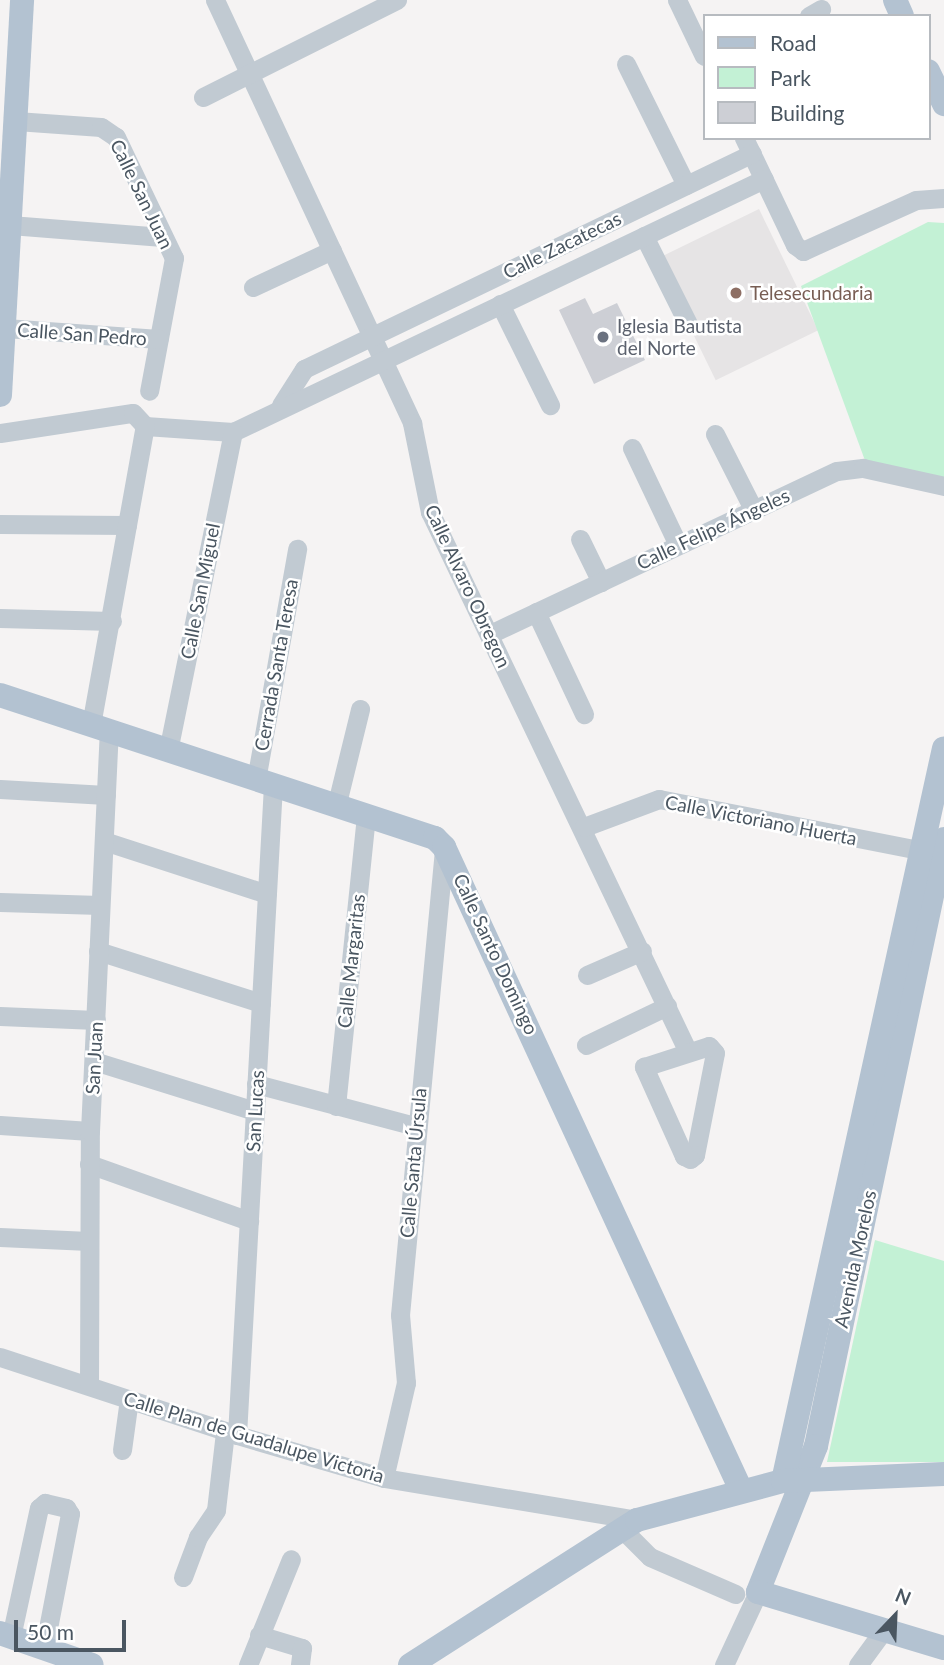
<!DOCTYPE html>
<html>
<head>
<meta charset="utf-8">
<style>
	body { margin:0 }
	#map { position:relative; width:944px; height:1665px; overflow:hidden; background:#f5f3f3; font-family:Lato,sans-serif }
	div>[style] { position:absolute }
	.education>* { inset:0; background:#e6e4e5; transform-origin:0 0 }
	.green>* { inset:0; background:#c3f1d5 }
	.building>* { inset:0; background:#cdcfd5 }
	.minor>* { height:19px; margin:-9.5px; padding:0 9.5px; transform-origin:9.5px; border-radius:9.5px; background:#c1cad2 }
	.major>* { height:24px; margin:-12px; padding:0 12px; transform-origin:12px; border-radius:12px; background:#b3c2d1 }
	.dots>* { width:19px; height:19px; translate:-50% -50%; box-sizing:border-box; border:4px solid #fff; border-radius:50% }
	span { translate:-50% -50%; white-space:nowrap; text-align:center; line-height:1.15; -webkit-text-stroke:5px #fff; paint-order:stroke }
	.street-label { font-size:19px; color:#4a5661 }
	.education-label { font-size:19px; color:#785e54 }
	.left { translate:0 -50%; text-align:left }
	.worship-label { font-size:19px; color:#5b616d }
	.legend { position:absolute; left:703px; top:14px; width:228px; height:126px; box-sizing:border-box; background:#fff; border:2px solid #b7bbc0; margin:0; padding:9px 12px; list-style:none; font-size:21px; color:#4a5661 }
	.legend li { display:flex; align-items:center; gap:14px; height:35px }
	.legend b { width:35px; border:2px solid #b7bbc0 }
	.north { position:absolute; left:860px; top:1581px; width:70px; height:70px; -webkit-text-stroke:5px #fff; paint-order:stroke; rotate:23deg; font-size:19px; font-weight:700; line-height:28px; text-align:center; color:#4a5661 }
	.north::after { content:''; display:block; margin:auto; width:24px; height:32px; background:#4a5661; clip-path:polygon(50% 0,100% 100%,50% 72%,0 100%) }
	.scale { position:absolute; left:14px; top:1620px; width:112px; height:32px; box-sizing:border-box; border:4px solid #4a5661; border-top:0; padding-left:9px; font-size:21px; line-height:24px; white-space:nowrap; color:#4a5661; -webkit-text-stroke:5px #fff; paint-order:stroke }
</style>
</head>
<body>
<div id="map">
	<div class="education">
		<i style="left:759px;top:209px;width:135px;height:114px;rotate:64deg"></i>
	</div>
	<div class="green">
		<i style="clip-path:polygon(928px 222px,944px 223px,944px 482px,867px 466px,801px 286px)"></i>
		<i style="clip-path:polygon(875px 1240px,944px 1261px,944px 1462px,827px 1462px)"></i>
	</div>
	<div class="building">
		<i style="clip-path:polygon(585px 298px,593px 314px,617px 303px,645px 360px,594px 384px,559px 310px)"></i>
	</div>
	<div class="minor">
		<i style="left:215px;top:0;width:467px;rotate:65deg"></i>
		<i style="left:412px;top:423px;width:91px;rotate:78.6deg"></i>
		<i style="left:430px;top:512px;width:598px;rotate:64.46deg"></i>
		<i style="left:677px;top:0;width:62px;rotate:64.3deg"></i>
		<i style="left:809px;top:16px;width:14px;rotate:-30deg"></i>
		<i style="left:626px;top:64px;width:135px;rotate:63.6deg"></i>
		<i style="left:203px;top:97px;width:217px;rotate:-26.6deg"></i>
		<i style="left:16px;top:121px;width:85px;rotate:4deg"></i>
		<i style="left:101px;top:127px;width:18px;rotate:34deg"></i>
		<i style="left:116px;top:137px;width:134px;rotate:64.4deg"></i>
		<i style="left:174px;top:258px;width:135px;rotate:100.6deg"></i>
		<i style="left:744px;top:138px;width:119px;rotate:64.5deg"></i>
		<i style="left:795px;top:245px;width:10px;rotate:37deg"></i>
		<i style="left:803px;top:251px;width:124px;rotate:-24.3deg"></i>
		<i style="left:916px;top:200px;width:28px;rotate:-4deg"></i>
		<i style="left:10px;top:225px;width:153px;rotate:4.5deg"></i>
		<i style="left:644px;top:236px;width:98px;rotate:63.4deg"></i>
		<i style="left:253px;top:287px;width:87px;rotate:-25.1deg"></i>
		<i style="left:500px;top:304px;width:113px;rotate:63.7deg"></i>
		<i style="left:5px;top:328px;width:154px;rotate:4.1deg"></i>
		<i style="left:281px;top:405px;width:43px;rotate:-57.4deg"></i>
		<i style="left:304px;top:369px;width:497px;rotate:-25.7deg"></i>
		<i style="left:0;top:433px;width:134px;rotate:-8.6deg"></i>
		<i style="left:133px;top:413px;width:18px;rotate:47deg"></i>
		<i style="left:145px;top:426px;width:88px;rotate:3.9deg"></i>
		<i style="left:233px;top:432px;width:588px;rotate:-25.48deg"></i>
		<i style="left:715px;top:434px;width:84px;rotate:63.1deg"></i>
		<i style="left:632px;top:448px;width:107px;rotate:64.6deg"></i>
		<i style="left:0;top:524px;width:127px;rotate:0.5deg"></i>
		<i style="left:580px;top:539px;width:48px;rotate:64deg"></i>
		<i style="left:536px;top:612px;width:113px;rotate:64.8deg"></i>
		<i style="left:0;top:618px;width:112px;rotate:1.5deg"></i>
		<i style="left:490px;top:634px;width:383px;rotate:-25.2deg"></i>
		<i style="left:837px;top:471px;width:26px;rotate:-7deg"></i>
		<i style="left:863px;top:468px;width:83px;rotate:12.5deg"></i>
		<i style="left:91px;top:725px;width:304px;rotate:-79.8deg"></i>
		<i style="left:168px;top:751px;width:326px;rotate:-78.5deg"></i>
		<i style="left:256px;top:780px;width:235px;rotate:-79.9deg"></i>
		<i style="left:0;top:789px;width:106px;rotate:3.2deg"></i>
		<i style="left:336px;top:807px;width:101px;rotate:-76.2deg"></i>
		<i style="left:584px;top:827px;width:80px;rotate:-20.5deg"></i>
		<i style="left:659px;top:799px;width:279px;rotate:11.1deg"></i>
		<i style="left:104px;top:841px;width:171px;rotate:18deg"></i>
		<i style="left:0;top:902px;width:100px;rotate:1.7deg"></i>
		<i style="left:98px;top:951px;width:171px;rotate:17.7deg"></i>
		<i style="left:587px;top:975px;width:60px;rotate:-23.6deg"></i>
		<i style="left:0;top:1016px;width:96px;rotate:2.4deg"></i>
		<i style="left:586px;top:1045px;width:90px;rotate:-25.7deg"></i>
		<i style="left:709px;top:1046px;width:9px;rotate:49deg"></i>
		<i style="left:715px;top:1053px;width:104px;rotate:101.1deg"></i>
		<i style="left:695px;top:1155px;width:6px;rotate:141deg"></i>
		<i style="left:690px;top:1159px;width:7px;rotate:-153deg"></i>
		<i style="left:684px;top:1156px;width:98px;rotate:-114.2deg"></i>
		<i style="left:644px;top:1067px;width:68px;rotate:-17.9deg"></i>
		<i style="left:94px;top:1061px;width:169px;rotate:17.3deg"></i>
		<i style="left:256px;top:1084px;width:164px;rotate:14.8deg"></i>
		<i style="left:336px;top:1106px;width:291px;rotate:-84.1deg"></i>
		<i style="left:0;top:1125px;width:90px;rotate:3.8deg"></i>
		<i style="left:89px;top:1164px;width:170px;rotate:19.6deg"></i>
		<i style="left:0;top:1237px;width:89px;rotate:2.6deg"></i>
		<i style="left:0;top:1357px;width:250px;rotate:18.2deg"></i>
		<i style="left:237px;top:1435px;width:153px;rotate:16.3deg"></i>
		<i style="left:384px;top:1478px;width:256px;rotate:9.4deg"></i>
		<i style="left:89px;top:1384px;width:253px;rotate:-89.8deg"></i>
		<i style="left:90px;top:1131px;width:399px;rotate:-87.3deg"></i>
		<i style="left:237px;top:1435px;width:650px;rotate:-86.83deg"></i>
		<i style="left:122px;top:1450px;width:51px;rotate:-82.2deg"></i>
		<i style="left:384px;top:1478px;width:98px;rotate:-77deg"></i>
		<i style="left:406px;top:1383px;width:68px;rotate:-95deg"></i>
		<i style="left:400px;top:1315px;width:470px;rotate:-84.6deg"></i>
		<i style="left:623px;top:1530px;width:38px;rotate:45deg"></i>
		<i style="left:650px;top:1557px;width:93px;rotate:23.5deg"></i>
		<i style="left:183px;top:1577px;width:43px;rotate:-69.4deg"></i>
		<i style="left:198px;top:1537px;width:32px;rotate:-56deg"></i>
		<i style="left:216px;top:1510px;width:79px;rotate:-83.4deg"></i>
		<i style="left:259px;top:1635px;width:45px;rotate:16.8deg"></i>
		<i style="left:302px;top:1648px;width:17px;rotate:97deg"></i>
		<i style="left:11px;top:1637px;width:132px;rotate:-77.8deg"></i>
		<i style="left:39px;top:1508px;width:8px;rotate:-40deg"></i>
		<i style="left:45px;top:1503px;width:22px;rotate:13deg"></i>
		<i style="left:66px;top:1508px;width:7px;rotate:56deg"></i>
		<i style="left:70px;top:1514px;width:137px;rotate:100.9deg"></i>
		<i style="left:248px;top:1665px;width:114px;rotate:-67.9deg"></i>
		<i style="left:724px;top:1665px;width:81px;rotate:-65deg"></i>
		<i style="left:858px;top:1665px;width:42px;rotate:-53.7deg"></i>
	</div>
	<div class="major">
		<i style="left:895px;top:0;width:17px;rotate:66deg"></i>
		<i style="left:928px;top:71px;width:37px;rotate:64deg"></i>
		<i style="left:0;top:395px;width:396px;rotate:-86.8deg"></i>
		<i style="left:0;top:695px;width:458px;rotate:18.2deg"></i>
		<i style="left:435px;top:838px;width:13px;rotate:45deg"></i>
		<i style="left:444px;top:847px;width:708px;rotate:65.21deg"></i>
		<i style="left:944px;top:839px;width:620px;rotate:101.91deg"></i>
		<i style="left:816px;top:1446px;width:157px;rotate:111.7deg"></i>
		<i style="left:758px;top:1592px;width:194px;rotate:16.8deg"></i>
		<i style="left:783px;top:1481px;width:750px;rotate:-77.61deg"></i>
		<i style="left:0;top:1633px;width:97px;rotate:19.2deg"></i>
		<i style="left:410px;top:1665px;width:269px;rotate:-32.6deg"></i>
		<i style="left:637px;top:1520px;width:151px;rotate:-15deg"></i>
		<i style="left:783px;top:1481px;width:161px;rotate:-2.5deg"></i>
	</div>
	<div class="dots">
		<i style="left:736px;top:293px;background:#8d6e63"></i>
		<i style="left:603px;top:337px;background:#6b7280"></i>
	</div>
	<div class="street-label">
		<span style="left:142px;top:194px;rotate:64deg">Calle San Juan</span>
		<span style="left:562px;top:245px;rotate:-26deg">Calle Zacatecas</span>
		<span style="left:82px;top:334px;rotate:4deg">Calle San Pedro</span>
		<span style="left:713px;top:529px;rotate:-25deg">Calle Felipe Ángeles</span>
		<span style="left:468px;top:586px;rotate:65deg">Calle Alvaro Obregon</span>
		<span style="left:200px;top:591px;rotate:-79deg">Calle San Miguel</span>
		<span style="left:276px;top:665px;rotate:-80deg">Cerrada Santa Teresa</span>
		<span style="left:761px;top:820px;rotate:11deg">Calle Victoriano Huerta</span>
		<span style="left:496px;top:954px;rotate:65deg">Calle Santo Domingo</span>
		<span style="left:351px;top:961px;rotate:-84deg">Calle Margaritas</span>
		<span style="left:94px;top:1058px;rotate:-87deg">San Juan</span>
		<span style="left:255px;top:1111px;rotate:-87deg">San Lucas</span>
		<span style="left:413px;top:1163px;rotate:-85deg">Calle Santa Úrsula</span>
		<span style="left:855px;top:1259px;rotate:-78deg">Avenida Morelos</span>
		<span style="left:254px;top:1437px;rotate:17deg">Calle Plan de Guadalupe Victoria</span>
	</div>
	<div class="education-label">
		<span class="left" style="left:750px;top:293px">Telesecundaria</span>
	</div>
	<div class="worship-label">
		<span class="left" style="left:617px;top:337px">Iglesia Bautista<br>del Norte</span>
	</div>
	<ul class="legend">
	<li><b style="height:9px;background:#b3c2d1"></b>Road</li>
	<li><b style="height:19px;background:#c3f1d5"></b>Park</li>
	<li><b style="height:19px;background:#cdcfd5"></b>Building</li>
	</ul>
	<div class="north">N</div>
	<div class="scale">50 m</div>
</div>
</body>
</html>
